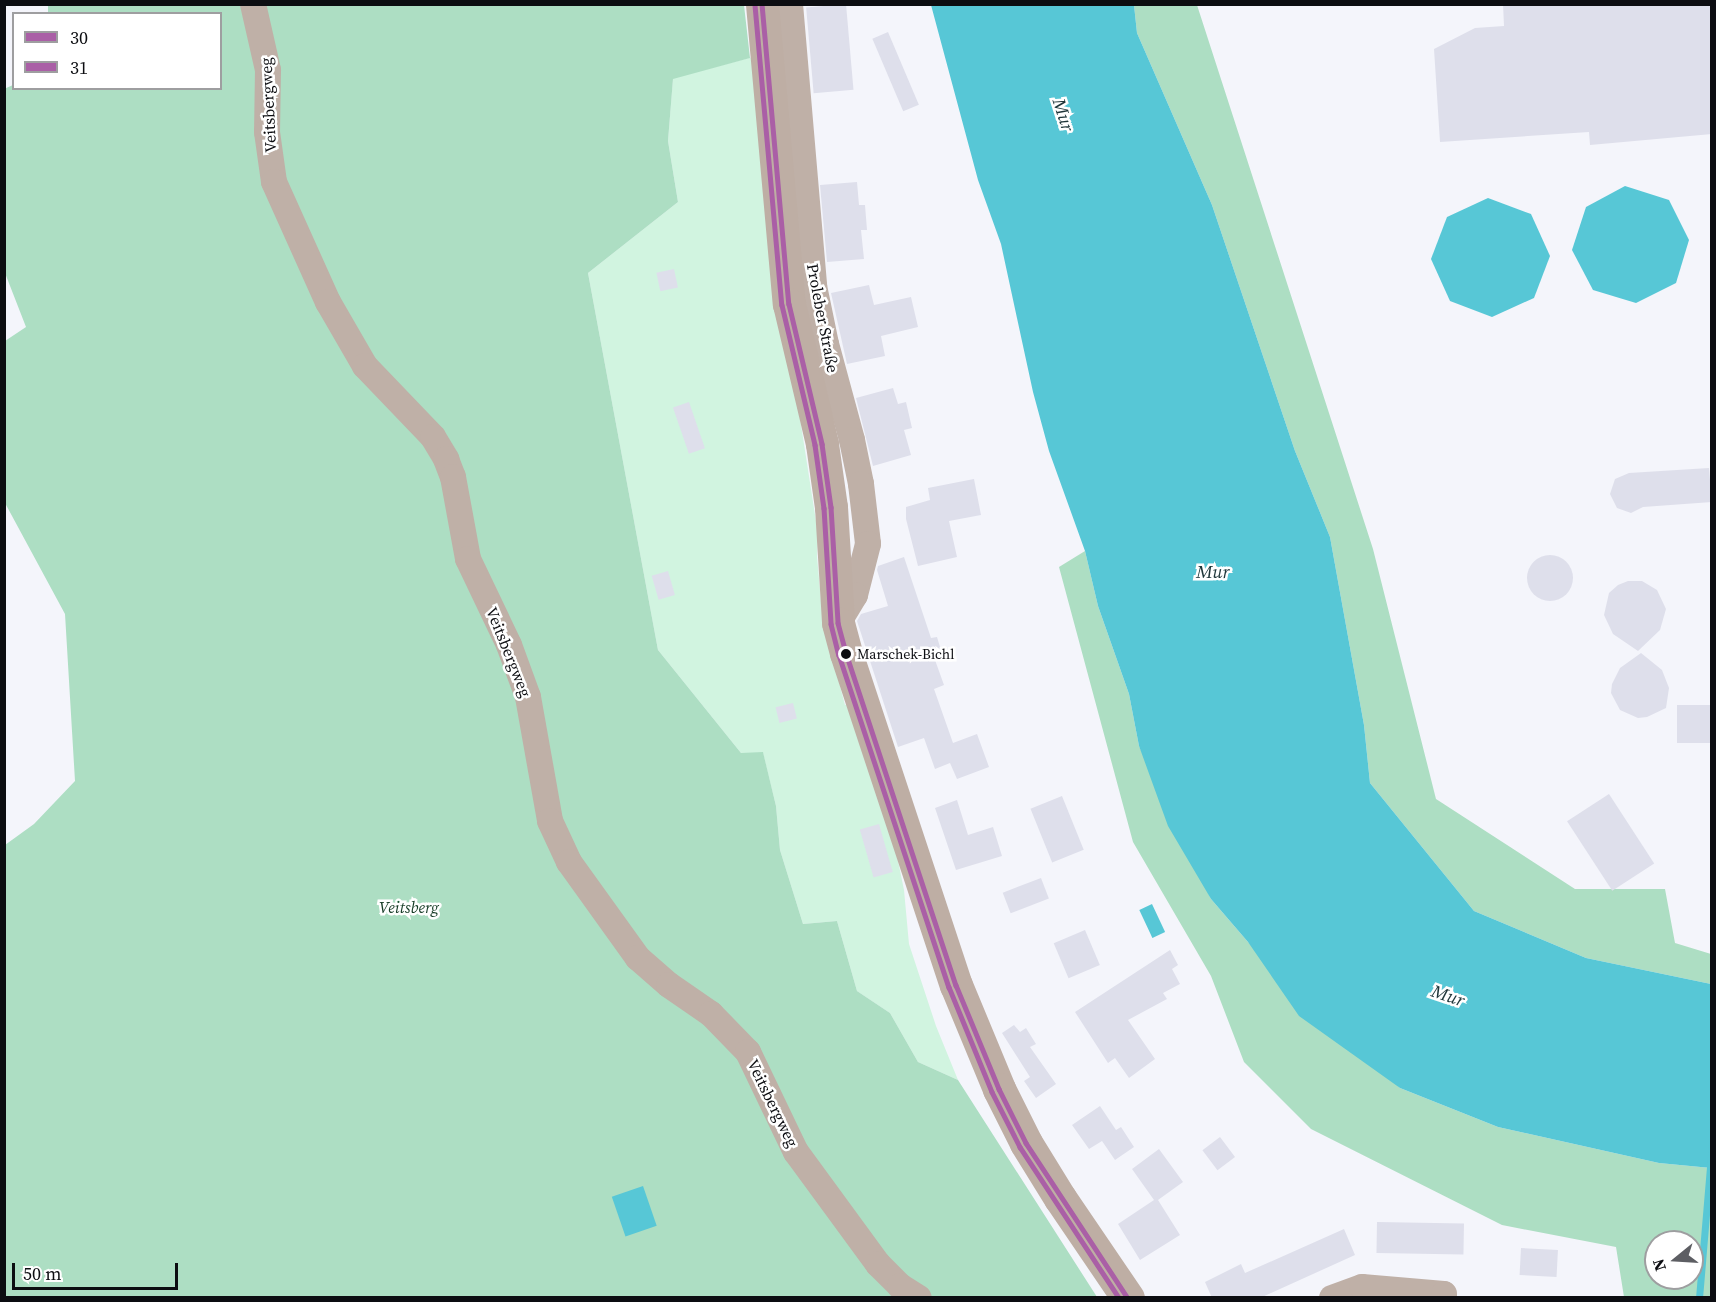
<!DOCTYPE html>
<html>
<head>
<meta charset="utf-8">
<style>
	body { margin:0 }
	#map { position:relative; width:1716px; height:1302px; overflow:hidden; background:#f4f5fb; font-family:"Source Serif 4",serif }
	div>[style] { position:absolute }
	.green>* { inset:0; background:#d1f4e0 }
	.forest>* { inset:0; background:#addec3 }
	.water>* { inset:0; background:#57c7d6; transform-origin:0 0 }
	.stream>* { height:7px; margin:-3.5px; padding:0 3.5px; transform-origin:3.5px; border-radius:3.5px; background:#57c7d6 }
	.building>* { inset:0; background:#dedfeb; transform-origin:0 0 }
	.round { border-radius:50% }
	.minor>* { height:26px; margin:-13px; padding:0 13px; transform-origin:13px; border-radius:13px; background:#bfb0a7 }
	.secondary>* { height:33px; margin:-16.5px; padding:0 16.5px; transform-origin:16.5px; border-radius:16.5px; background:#beaea4 }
	.bus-1>* { height:4.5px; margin:-2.25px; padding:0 2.25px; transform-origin:2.25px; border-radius:2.25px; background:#aa5fa6 }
	.bus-2>* { height:4.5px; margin:-2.25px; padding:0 2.25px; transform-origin:2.25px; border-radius:2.25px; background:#aa5fa6 }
	.dots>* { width:16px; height:16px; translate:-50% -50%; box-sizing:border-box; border:3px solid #fff; border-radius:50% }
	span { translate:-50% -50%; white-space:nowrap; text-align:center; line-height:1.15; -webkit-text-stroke:5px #fff; paint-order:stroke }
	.bus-label { font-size:14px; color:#0c0d11 }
	.left { translate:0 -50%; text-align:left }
	.street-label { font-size:16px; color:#0c0d11 }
	.park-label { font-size:16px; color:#143a24; font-style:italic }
	.water-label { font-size:18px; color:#1e3539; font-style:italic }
	.frame { position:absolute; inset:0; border:6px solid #0c0d11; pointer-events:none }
	.legend { position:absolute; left:12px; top:12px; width:210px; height:78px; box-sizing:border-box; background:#fff; border:2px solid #9e9ea0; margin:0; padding:8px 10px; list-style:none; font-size:18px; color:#0c0d11 }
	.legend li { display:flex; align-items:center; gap:12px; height:30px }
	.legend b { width:30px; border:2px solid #9e9ea0 }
	.north { position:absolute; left:1644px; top:1230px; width:60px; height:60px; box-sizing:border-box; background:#fff; border:2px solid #9e9ea0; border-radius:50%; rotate:252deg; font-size:16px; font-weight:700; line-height:24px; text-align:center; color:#0c0d11 }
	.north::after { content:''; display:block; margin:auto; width:21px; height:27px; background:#5d5e63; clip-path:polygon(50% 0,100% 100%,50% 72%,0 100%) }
	.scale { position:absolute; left:12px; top:1263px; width:166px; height:27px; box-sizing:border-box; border:3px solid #0c0d11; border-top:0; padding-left:8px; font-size:18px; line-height:21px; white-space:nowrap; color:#0c0d11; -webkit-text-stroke:4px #fff; paint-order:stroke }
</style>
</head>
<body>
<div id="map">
	<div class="green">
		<i style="clip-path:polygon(753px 57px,799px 412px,818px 534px,817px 556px,821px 601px,841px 690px,845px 705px,849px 704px,897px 856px,904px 890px,909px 944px,936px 1026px,958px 1080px,918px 1062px,890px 1013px,857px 991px,837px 921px,803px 924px,780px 850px,776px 806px,763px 753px,741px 753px,658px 650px,588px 273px,678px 202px,668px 141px,673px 78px)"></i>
	</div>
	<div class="forest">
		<i style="clip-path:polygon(48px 5px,744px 5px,750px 58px,673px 79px,668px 141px,678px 202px,588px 273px,658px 650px,741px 753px,763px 752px,776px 806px,780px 850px,803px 924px,837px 921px,857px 991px,890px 1013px,918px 1062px,958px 1080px,1097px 1297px,5px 1297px,5px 845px,34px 824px,75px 781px,65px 614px,5px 503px,5px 341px,26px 327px,5px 273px,4px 89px,13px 85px,14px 88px,220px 88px,220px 14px,48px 13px)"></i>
		<i style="clip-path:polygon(1134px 5px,1197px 5px,1373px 549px,1436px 799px,1575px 889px,1665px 889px,1675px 943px,1711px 954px,1711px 984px,1586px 958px,1474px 911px,1370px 783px,1364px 725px,1330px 537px,1295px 451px,1212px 205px,1137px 33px)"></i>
		<i style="clip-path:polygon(evenodd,1085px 551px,1098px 606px,1129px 694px,1139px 746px,1211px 899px,1248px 942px,1400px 1088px,1498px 1127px,1659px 1163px,1711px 1168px,1711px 1297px,1624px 1297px,1616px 1247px,1502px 1225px,1311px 1129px,1244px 1062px,1211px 976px,1133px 842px,1059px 567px,1085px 551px,1656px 1242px,1692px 1242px,1692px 1278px,1656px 1278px,1656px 1242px)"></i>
	</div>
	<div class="water">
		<i style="clip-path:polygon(931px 5px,1134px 5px,1137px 33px,1212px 205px,1295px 451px,1330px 537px,1364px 725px,1370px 783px,1474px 911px,1586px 958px,1711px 984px,1711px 1168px,1659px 1163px,1498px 1127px,1400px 1088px,1299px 1016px,1248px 942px,1211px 899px,1168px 826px,1139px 746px,1129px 694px,1098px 606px,1085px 551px,1049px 451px,1033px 392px,1001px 244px,978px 180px)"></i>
		<i style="clip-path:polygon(1625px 186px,1669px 200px,1689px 240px,1676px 283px,1636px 303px,1593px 290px,1572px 250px,1586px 207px)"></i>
		<i style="clip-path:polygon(1488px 198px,1531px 214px,1550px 256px,1534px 298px,1492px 317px,1450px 301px,1431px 259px,1447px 217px)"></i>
		<i style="left:1152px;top:904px;width:31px;height:14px;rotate:65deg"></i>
		<i style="left:643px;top:1186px;width:42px;height:33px;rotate:71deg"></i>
	</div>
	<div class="stream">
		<i style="left:1699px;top:1298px;width:155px;rotate:-85.2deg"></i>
	</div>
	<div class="building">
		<i style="left:846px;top:4px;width:86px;height:40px;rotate:85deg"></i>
		<i style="clip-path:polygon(1503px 4px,1712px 4px,1712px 134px,1590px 145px,1589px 132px,1440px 142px,1434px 49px,1475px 28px,1504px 26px)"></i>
		<i style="left:888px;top:32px;width:79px;height:17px;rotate:67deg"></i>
		<i style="clip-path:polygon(857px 182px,859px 205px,865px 205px,867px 230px,861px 230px,864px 259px,827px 262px,820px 185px)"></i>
		<i style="left:674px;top:269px;width:19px;height:18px;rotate:78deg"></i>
		<i style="clip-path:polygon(869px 285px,874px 305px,911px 297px,918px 327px,881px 336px,885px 356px,847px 364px,831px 293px)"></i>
		<i style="clip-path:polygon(893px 388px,898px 404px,906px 402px,912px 428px,904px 430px,911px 455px,873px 466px,856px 398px)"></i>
		<i style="left:689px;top:402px;width:49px;height:17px;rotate:71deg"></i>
		<i style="clip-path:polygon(1709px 468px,1712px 502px,1643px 507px,1631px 513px,1617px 508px,1610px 494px,1615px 479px,1629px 473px)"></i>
		<i style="clip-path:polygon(974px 479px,981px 515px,949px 521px,957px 557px,918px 566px,906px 519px,906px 507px,930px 500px,928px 488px)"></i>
		<i class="round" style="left:1527px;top:555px;width:46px;height:46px"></i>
		<i style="clip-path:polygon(904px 557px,931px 638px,937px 637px,943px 657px,935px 660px,944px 685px,934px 689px,953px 743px,977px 734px,989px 767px,957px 779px,950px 763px,935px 769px,924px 738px,898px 747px,857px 621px,861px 614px,888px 606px,877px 570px,878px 566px)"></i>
		<i style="left:668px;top:571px;width:25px;height:17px;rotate:74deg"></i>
		<i style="clip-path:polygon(1628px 581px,1642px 581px,1657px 590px,1666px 609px,1660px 630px,1638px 651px,1613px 634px,1604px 615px,1609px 593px,1618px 585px)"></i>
		<i style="clip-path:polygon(1641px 653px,1662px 670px,1669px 688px,1666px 708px,1647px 717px,1638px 718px,1620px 710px,1611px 693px,1612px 684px,1620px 668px)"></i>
		<i style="left:793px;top:703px;width:16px;height:18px;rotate:76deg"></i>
		<i style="left:1712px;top:705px;width:38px;height:35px;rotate:90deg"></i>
		<i style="left:1609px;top:794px;width:83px;height:50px;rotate:57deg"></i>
		<i style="left:1062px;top:796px;width:58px;height:34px;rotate:68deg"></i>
		<i style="clip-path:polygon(957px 800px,968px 835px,993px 827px,1002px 856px,956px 870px,935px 808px)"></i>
		<i style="left:879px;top:824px;width:50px;height:20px;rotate:74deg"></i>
		<i style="left:1041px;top:878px;width:22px;height:41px;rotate:69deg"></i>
		<i style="left:1085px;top:930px;width:38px;height:34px;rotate:67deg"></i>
		<i style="clip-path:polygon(1170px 950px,1178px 965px,1172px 969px,1180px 984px,1163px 993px,1167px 999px,1128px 1020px,1155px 1059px,1129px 1078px,1115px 1058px,1108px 1063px,1075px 1012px)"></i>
		<i style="clip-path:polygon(1014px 1025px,1020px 1032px,1026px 1028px,1036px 1044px,1030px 1047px,1056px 1084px,1036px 1098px,1024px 1081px,1030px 1077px,1002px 1033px)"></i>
		<i style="clip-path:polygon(1100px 1106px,1116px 1130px,1121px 1127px,1134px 1147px,1115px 1160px,1102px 1141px,1089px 1149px,1072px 1125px)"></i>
		<i style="left:1220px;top:1137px;width:25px;height:22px;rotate:53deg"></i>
		<i style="clip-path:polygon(1159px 1149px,1183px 1182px,1158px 1200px,1180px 1235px,1140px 1260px,1118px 1224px,1154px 1200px,1132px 1169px)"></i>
		<i style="left:1377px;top:1222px;width:87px;height:31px;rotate:1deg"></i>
		<i style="clip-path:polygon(1344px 1229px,1355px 1255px,1260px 1298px,1212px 1298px,1205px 1282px,1241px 1264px,1245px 1273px)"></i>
		<i style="left:1521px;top:1248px;width:37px;height:27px;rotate:3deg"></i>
	</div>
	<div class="minor">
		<i style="left:253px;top:4px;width:68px;rotate:77.2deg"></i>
		<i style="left:268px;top:70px;width:62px;rotate:90.9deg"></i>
		<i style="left:267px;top:132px;width:50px;rotate:82deg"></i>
		<i style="left:274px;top:182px;width:132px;rotate:65.8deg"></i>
		<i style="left:328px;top:302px;width:74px;rotate:60deg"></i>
		<i style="left:365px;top:366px;width:98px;rotate:46.2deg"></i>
		<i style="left:433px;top:437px;width:26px;rotate:59deg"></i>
		<i style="left:446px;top:459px;width:19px;rotate:69deg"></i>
		<i style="left:453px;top:477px;width:83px;rotate:79.6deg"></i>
		<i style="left:468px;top:559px;width:95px;rotate:64.5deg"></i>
		<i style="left:509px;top:645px;width:55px;rotate:69.9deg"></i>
		<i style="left:528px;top:697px;width:126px;rotate:79.9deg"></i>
		<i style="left:550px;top:821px;width:45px;rotate:65.1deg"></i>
		<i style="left:569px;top:862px;width:118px;rotate:54.3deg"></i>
		<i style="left:638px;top:958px;width:41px;rotate:41.1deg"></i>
		<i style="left:669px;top:985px;width:51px;rotate:34.6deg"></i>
		<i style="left:711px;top:1014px;width:53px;rotate:45.8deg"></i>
		<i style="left:748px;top:1052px;width:111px;rotate:64.4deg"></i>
		<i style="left:796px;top:1152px;width:139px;rotate:53.8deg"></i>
		<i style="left:878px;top:1264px;width:31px;rotate:45deg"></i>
		<i style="left:900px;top:1286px;width:22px;rotate:32deg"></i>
		<i style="left:790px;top:4px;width:283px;rotate:85.1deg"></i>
		<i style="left:814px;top:286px;width:59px;rotate:78.3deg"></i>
		<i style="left:826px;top:344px;width:99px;rotate:74.8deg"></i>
		<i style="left:852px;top:440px;width:45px;rotate:78.4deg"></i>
		<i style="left:861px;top:484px;width:60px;rotate:83.3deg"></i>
		<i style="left:868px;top:544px;width:53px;rotate:104.3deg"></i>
		<i style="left:855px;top:595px;width:33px;rotate:121deg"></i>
		<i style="left:1332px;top:1298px;width:32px;rotate:-20deg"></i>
		<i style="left:1362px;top:1287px;width:82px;rotate:4.9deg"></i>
		<i style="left:1444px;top:1294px;width:4px;rotate:90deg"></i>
	</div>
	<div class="secondary">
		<i style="left:762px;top:4px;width:301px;rotate:84.9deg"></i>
		<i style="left:789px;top:304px;width:144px;rotate:76.7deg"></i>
		<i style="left:822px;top:444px;width:64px;rotate:81.9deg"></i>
		<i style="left:831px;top:507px;width:116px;rotate:86.5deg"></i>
		<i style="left:838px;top:623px;width:31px;rotate:75deg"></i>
		<i style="left:846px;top:653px;width:350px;rotate:71.7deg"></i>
		<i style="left:956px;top:985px;width:113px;rotate:67.5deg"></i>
		<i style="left:999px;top:1089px;width:60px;rotate:63.4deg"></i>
		<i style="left:1026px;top:1143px;width:65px;rotate:58.3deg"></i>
		<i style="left:1060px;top:1198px;width:121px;rotate:55.8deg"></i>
	</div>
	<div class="bus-1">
		<i style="left:762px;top:4px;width:301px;rotate:84.9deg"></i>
		<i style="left:789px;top:304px;width:144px;rotate:76.7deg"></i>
		<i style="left:822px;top:444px;width:64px;rotate:81.9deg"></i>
		<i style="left:831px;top:507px;width:116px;rotate:86.5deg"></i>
		<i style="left:838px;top:623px;width:31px;rotate:75deg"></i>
		<i style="left:846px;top:653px;width:350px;rotate:71.7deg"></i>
		<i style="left:956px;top:985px;width:113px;rotate:67.5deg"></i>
		<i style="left:999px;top:1089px;width:60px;rotate:63.4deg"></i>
		<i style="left:1026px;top:1143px;width:186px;rotate:56.7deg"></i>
	</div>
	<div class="bus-2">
		<i style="left:755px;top:5px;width:301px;rotate:84.9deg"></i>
		<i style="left:782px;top:305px;width:144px;rotate:76.7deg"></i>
		<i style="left:815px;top:445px;width:64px;rotate:81.9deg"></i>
		<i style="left:824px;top:508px;width:116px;rotate:86.5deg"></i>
		<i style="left:831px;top:624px;width:32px;rotate:76deg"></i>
		<i style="left:839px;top:655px;width:350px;rotate:71.7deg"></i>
		<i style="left:949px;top:987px;width:113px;rotate:67.7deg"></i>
		<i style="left:992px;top:1092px;width:62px;rotate:63deg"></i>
		<i style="left:1020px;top:1147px;width:181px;rotate:56.7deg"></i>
	</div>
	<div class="dots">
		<i style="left:846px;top:654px;background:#0c0d11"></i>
	</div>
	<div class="bus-label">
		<span class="left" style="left:857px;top:654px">Marschek-Bichl</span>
	</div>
	<div class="street-label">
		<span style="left:268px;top:105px;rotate:-93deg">Veitsbergweg</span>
		<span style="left:823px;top:318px;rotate:79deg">Proleber Straße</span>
		<span style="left:509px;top:652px;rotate:68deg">Veitsbergweg</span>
		<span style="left:773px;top:1103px;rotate:64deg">Veitsbergweg</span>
	</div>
	<div class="park-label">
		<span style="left:409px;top:907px">Veitsberg</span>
	</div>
	<div class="water-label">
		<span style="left:1063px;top:115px;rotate:72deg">Mur</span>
		<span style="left:1213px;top:572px">Mur</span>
		<span style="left:1448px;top:996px;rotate:19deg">Mur</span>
	</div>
	<div class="frame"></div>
	<ul class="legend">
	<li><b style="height:8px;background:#aa5fa6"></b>30</li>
	<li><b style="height:8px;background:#aa5fa6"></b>31</li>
	</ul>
	<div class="north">N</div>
	<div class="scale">50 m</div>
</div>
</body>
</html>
